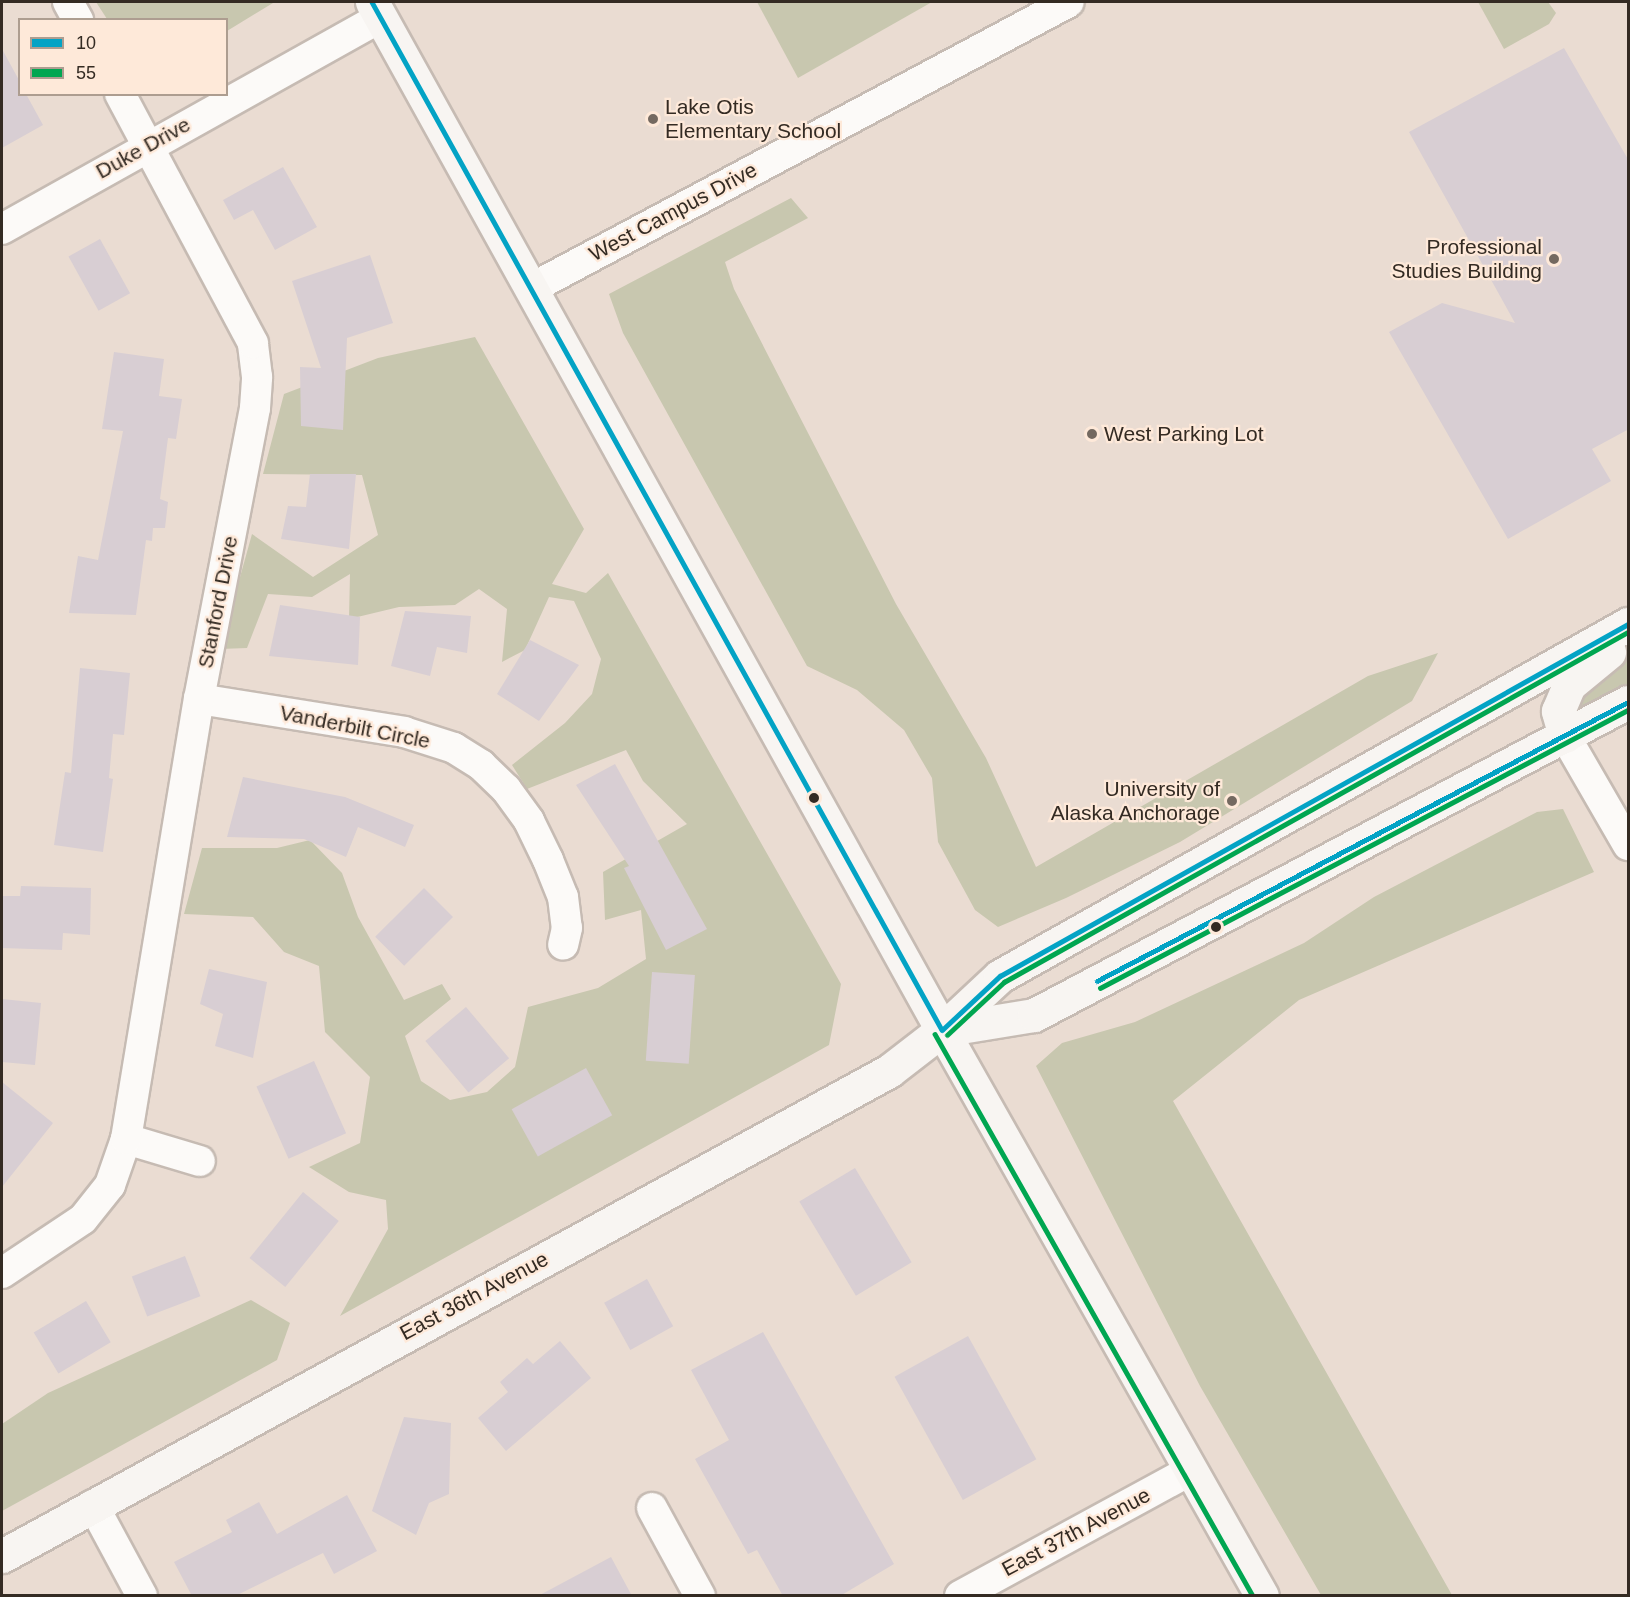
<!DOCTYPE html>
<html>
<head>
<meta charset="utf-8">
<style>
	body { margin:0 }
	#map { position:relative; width:1630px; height:1597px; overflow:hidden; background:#eadcd2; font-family:Helvetica,sans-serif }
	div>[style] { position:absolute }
	.green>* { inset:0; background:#c8c7af }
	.building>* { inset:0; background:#d8ced3; transform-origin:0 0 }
	.roads { filter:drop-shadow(2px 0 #c6bbb3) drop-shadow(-2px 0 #c6bbb3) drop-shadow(0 2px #c6bbb3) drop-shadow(0 -2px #c6bbb3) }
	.street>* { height:30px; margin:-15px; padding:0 15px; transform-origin:15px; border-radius:15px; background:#fcfaf8 }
	.secondary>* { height:33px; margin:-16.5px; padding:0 16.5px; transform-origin:16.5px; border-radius:16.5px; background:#f8f5f2 }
	.bus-1>* { height:4.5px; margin:-2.25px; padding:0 2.25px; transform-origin:2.25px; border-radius:2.25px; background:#03a3c5 }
	.bus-2>* { height:4.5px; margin:-2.25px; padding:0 2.25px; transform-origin:2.25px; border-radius:2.25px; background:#00a651 }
	.dots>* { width:16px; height:16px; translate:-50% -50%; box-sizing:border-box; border:3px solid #fee9d9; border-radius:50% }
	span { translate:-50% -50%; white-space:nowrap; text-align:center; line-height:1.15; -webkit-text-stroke:4.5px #fee9d9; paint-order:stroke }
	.poi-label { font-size:21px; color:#342b23 }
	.left { translate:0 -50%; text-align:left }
	.right { translate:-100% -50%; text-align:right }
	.street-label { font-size:21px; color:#342b23 }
	.frame { position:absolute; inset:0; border:3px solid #342b23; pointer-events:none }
	.legend { position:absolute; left:18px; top:18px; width:210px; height:78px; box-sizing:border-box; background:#fee9d9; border:2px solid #ad9d90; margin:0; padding:8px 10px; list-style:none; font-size:18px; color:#342b23 }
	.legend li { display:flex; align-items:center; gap:12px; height:30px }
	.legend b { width:30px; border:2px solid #ad9d90 }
</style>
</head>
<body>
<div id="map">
	<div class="green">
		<i style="clip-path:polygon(96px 2px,272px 2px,273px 3px,227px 31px,226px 20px,107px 19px)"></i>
		<i style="clip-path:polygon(757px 2px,932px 2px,798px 78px)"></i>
		<i style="clip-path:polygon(1478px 2px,1548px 2px,1556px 13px,1549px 24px,1504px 49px)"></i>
		<i style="clip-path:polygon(791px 198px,808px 218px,725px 262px,734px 289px,896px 604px,986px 758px,1036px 867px,1368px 676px,1438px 653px,1412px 701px,1180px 842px,1066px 898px,998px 927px,975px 910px,938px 842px,932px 778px,904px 730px,857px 690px,807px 666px,623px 333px,609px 294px)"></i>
		<i style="clip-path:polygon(475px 337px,584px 529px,552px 584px,586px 593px,608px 573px,841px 984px,829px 1045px,340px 1316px,388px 1229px,386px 1200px,349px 1192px,309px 1167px,360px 1143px,370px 1077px,325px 1032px,319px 966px,284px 952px,253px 917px,184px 914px,202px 848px,277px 848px,310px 840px,342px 873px,358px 917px,404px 1000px,442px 984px,451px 999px,405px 1036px,421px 1081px,450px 1100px,487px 1092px,515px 1067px,528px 1007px,598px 988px,646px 959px,641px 910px,605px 920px,603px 872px,687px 824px,643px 781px,626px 750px,527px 789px,512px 765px,565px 723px,592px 694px,601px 659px,574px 601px,549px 597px,525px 650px,502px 662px,507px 609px,479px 589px,455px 605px,399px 607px,349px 619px,350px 574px,312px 597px,268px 594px,247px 648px,220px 649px,252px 534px,313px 577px,378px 535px,362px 475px,263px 474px,284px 394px,378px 358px)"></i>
		<i style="clip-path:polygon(1628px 655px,1628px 684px,1579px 710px,1582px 693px)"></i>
		<i style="clip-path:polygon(1563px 809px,1594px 872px,1299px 1000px,1173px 1101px,1452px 1595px,1321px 1595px,1200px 1386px,1036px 1066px,1062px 1043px,1135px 1022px,1304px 943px,1374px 897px,1537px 812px)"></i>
		<i style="clip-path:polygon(251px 1300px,290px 1323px,277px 1360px,2px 1511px,2px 1424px,48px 1393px)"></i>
	</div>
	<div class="building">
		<i style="clip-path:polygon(1564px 48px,1629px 161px,1629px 429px,1592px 449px,1611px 481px,1508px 539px,1389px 332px,1442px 303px,1515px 323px,1409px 132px)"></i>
		<i style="clip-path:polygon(2px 49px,20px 82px,20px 94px,26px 94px,43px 125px,2px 148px)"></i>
		<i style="clip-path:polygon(283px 167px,317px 227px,275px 250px,253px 210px,234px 220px,223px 200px)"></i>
		<i style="left:100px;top:239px;width:62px;height:36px;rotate:61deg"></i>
		<i style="clip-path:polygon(370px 255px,393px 323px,347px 338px,343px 430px,301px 426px,300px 367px,321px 368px,292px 281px)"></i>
		<i style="clip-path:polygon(114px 352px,164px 359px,159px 396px,182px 399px,176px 439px,168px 438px,160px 499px,168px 502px,165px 528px,153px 528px,152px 541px,146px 540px,136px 615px,69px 613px,78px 556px,98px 560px,123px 431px,102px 429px)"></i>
		<i style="clip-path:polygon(310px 474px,356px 474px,349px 549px,281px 539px,288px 506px,306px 507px)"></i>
		<i style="clip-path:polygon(280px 605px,360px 617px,358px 665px,269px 656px)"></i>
		<i style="clip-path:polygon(405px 611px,471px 616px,467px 653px,437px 647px,430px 676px,391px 666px)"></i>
		<i style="clip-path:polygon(530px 640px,579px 665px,539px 721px,497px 694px)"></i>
		<i style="clip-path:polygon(80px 668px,130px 673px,124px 735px,113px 734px,109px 778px,113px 779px,103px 852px,54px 845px,65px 772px,71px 773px)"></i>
		<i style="clip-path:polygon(615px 764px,707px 929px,666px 950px,624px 868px,629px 866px,576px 785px)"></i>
		<i style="clip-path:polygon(243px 777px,345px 797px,414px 825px,405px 847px,358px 827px,346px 857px,304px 839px,227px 837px)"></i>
		<i style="clip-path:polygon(21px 886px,91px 888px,90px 935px,63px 933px,62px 950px,2px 948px,2px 896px,20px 896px)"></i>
		<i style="left:424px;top:888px;width:41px;height:69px;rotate:45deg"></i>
		<i style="clip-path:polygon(209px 969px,267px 982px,253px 1058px,215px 1046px,223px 1014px,200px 1004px)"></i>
		<i style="left:652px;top:972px;width:43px;height:89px;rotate:4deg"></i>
		<i style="clip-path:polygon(2px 999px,41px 1003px,35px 1065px,2px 1062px)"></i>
		<i style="left:466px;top:1007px;width:67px;height:53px;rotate:50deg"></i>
		<i style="left:314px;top:1061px;width:79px;height:63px;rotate:66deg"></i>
		<i style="left:586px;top:1068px;width:54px;height:85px;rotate:61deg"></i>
		<i style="clip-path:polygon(2px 1082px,53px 1123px,2px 1187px)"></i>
		<i style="left:855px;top:1168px;width:110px;height:65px;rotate:59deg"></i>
		<i style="left:303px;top:1192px;width:46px;height:85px;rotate:39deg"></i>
		<i style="left:185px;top:1256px;width:43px;height:57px;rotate:69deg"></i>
		<i style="left:647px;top:1279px;width:54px;height:49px;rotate:61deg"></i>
		<i style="left:86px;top:1301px;width:48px;height:61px;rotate:59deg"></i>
		<i style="clip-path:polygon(763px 1332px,894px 1564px,840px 1596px,783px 1596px,757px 1550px,748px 1554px,695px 1459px,729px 1440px,691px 1370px)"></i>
		<i style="left:968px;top:1336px;width:141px;height:84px;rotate:61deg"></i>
		<i style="clip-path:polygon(560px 1341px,591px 1378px,506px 1451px,478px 1418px,508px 1392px,500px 1382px,527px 1358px,533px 1364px)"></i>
		<i style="clip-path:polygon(404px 1417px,451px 1423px,449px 1494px,429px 1503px,416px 1535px,372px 1511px)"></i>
		<i style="clip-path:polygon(347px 1495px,377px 1551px,334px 1574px,323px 1553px,235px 1596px,192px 1596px,174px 1562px,232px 1532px,226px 1520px,259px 1502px,277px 1534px)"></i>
		<i style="clip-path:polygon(611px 1557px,632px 1596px,538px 1596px)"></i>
	</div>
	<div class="roads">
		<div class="street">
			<i style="left:68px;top:2px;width:21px;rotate:61deg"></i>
			<i style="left:2px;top:229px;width:434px;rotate:-29.2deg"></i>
			<i style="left:532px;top:288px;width:608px;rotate:-28.04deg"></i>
			<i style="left:199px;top:699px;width:208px;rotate:9.1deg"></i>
			<i style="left:404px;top:732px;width:52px;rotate:17.7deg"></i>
			<i style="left:454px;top:748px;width:32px;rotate:32deg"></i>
			<i style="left:481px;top:765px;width:35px;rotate:44deg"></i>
			<i style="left:506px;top:789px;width:39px;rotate:54deg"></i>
			<i style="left:529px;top:821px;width:43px;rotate:64deg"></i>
			<i style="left:548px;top:860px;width:40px;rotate:68deg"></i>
			<i style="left:563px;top:897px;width:31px;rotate:83deg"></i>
			<i style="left:567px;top:928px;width:17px;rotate:103deg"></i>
			<i style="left:1565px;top:736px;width:126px;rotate:60deg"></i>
			<i style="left:126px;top:1139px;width:77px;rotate:16.6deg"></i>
			<i style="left:2px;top:1273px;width:97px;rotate:-33.7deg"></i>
			<i style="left:83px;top:1219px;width:43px;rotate:-51.5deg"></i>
			<i style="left:110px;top:1185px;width:49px;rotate:-70.8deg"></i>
			<i style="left:126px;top:1139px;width:446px;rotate:-80.6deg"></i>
			<i style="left:199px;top:699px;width:296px;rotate:-79.1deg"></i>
			<i style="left:255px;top:408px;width:31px;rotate:-86deg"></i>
			<i style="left:257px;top:377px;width:34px;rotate:-97deg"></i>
			<i style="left:253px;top:343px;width:282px;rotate:-118.1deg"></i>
			<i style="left:93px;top:1505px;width:103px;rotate:61.7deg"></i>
			<i style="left:652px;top:1508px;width:100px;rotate:61.4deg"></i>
			<i style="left:960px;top:1596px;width:263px;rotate:-28.6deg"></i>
		</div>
		<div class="secondary">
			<i style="left:372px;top:2px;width:1175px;rotate:60.99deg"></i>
			<i style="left:942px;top:1030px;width:650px;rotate:60.52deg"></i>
			<i style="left:1565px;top:736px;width:26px;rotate:-106deg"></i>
			<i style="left:1558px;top:711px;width:28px;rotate:-67deg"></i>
			<i style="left:1569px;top:685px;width:52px;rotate:-39.5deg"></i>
			<i style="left:942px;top:1030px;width:93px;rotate:-9.3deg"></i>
			<i style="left:1034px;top:1015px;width:671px;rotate:-27.79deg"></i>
			<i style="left:2px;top:1556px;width:1011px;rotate:-28.67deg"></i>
			<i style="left:889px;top:1071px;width:67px;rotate:-37.7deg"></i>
			<i style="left:942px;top:1030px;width:79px;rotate:-43deg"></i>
			<i style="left:1000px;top:976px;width:720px;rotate:-29.27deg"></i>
		</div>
	</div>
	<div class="bus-1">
		<i style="left:372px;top:2px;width:1175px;rotate:60.99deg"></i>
		<i style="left:1097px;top:981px;width:600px;rotate:-27.72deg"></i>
		<i style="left:942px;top:1030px;width:79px;rotate:-43deg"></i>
		<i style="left:1000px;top:976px;width:720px;rotate:-29.27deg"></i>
	</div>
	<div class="bus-2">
		<i style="left:1100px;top:988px;width:597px;rotate:-27.77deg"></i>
		<i style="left:935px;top:1034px;width:646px;rotate:60.5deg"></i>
		<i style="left:947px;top:1035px;width:78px;rotate:-42.9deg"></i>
		<i style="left:1004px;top:982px;width:715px;rotate:-29.29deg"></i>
	</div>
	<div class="dots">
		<i style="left:653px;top:119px;background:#746960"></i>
		<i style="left:1554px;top:259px;background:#746960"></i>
		<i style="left:1092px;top:434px;background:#746960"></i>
		<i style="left:814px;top:798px;background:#342b23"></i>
		<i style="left:1232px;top:801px;background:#746960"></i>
		<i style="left:1216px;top:927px;background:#342b23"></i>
	</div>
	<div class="poi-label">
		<span class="left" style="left:665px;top:119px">Lake Otis<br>Elementary School</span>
		<span class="right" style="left:1542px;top:259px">Professional<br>Studies Building</span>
		<span class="left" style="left:1104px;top:434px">West Parking Lot</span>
		<span class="right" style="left:1220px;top:801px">University of<br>Alaska Anchorage</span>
	</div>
	<div class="street-label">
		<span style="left:143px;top:148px;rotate:-29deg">Duke Drive</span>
		<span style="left:673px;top:212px;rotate:-28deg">West Campus Drive</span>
		<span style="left:218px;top:602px;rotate:-79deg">Stanford Drive</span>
		<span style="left:355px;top:727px;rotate:11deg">Vanderbilt Circle</span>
		<span style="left:474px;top:1296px;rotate:-28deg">East 36th Avenue</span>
		<span style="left:1076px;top:1532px;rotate:-28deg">East 37th Avenue</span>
	</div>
	<div class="frame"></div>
	<ul class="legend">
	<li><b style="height:8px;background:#03a3c5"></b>10</li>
	<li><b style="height:8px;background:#00a651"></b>55</li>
	</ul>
</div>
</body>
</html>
